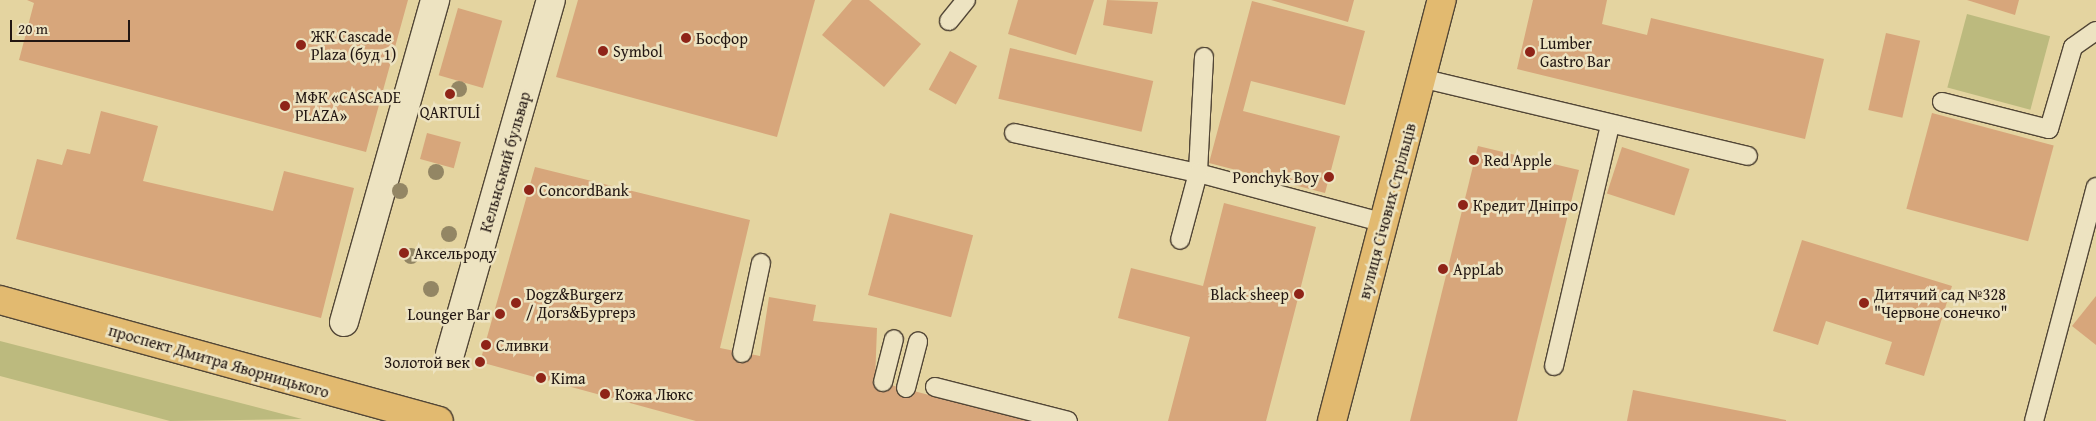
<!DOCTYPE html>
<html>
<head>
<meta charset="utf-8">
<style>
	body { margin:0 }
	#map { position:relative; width:2096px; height:421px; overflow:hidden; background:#e4d4a0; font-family:"Gentium Book Plus",serif }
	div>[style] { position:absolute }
	.green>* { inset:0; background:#bcba7e; transform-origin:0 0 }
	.building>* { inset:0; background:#d7a67b; transform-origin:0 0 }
	.roads { filter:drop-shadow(1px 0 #524636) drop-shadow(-1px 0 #524636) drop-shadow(0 1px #524636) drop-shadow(0 -1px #524636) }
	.lane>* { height:18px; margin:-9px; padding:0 9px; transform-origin:9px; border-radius:9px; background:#ede3c1 }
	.street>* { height:28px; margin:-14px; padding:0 14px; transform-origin:14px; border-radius:14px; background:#ede3c1 }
	.primary>* { height:28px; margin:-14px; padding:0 14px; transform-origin:14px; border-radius:14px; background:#e2ba70 }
	.trees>* { width:16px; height:16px; margin:-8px; border-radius:50%; background:#938664 }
	.dots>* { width:14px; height:14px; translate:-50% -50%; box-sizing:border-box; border:2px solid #ede3c1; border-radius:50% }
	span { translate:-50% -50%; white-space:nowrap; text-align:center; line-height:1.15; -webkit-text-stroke:5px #ede3c1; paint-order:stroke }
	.poi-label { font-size:16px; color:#221612 }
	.left { translate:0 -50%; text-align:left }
	.right { translate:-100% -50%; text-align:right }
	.street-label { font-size:16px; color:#221612 }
	.scale { position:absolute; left:10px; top:20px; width:120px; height:22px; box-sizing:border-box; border:2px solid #221612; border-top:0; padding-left:6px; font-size:15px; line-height:18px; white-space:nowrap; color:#221612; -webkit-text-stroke:4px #ede3c1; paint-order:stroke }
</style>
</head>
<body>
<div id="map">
	<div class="green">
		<i style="left:1967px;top:14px;width:86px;height:76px;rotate:15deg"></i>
		<i style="clip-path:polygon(0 341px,302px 419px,170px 421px,0 376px)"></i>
	</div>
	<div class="building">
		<i style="clip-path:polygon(27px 0,408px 0,366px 152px,19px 60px,34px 3px)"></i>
		<i style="clip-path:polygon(578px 0,815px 0,777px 137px,556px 77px)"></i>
		<i style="clip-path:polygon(852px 0,869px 0,921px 44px,884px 87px,822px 35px)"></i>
		<i style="clip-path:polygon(1018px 0,1094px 0,1076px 55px,1008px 34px)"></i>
		<i style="clip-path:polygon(1107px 0,1158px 2px,1152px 34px,1103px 25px)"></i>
		<i style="clip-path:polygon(1271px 0,1354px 0,1348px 22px)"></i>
		<i style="clip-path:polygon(1533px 0,1607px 0,1602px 24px,1647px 35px,1651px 18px,1824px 59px,1805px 139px,1517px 69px)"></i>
		<i style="clip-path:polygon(1967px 0,2019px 0,2015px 15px)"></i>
		<i style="clip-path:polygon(1252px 1px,1365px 31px,1345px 105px,1251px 81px,1243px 111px,1340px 136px,1325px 193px,1209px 163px)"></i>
		<i style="left:458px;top:8px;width:46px;height:70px;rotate:16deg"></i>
		<i style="left:1886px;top:33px;width:35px;height:79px;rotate:13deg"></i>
		<i style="left:1010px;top:48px;width:147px;height:52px;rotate:13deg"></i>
		<i style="left:950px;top:51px;width:31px;height:44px;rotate:29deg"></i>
		<i style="clip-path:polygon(101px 111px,158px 126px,143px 181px,273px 211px,284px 171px,354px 188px,321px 318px,16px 239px,37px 159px,62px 165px,67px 149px,90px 154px)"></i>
		<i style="left:1932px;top:113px;width:126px;height:99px;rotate:15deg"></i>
		<i style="left:427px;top:133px;width:35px;height:27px;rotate:15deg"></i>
		<i style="clip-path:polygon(1478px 146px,1579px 170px,1530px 369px,1517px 421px,1410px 421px)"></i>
		<i style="left:1622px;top:147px;width:71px;height:49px;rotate:18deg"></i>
		<i style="clip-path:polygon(535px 167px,750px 220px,720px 348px,760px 356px,769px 297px,816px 305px,813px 321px,877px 328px,875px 381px,1030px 421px,696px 421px,480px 362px)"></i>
		<i style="clip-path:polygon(1224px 203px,1316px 227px,1295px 310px,1266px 421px,1168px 421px,1190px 337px,1118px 318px,1131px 268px,1203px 286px)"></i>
		<i style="left:890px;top:213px;width:86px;height:85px;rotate:15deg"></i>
		<i style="clip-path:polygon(1802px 240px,1952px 286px,1924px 376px,1885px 364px,1892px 342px,1826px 321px,1818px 345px,1773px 331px)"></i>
		<i style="clip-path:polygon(2096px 296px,2096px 345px,2072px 326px)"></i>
		<i style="clip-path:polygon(1633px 390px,1786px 420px,1786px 421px,1627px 421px)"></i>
	</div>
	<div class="roads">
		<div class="lane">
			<i style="left:949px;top:21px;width:27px;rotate:-51deg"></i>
			<i style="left:1204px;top:57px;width:116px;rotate:93deg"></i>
			<i style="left:1198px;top:173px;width:193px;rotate:15deg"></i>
			<i style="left:1421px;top:78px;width:336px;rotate:13.4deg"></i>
			<i style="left:1942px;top:102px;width:110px;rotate:14.2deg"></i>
			<i style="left:2049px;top:129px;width:85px;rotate:-73.7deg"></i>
			<i style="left:2073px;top:47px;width:28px;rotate:-35deg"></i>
			<i style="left:1014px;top:133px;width:188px;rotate:12.3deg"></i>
			<i style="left:1198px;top:173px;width:69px;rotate:105deg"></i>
			<i style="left:742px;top:353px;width:92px;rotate:-78.1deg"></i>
			<i style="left:1554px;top:366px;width:247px;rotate:-76.9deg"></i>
			<i style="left:883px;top:382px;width:44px;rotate:-75.7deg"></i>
			<i style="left:935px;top:387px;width:137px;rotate:14.3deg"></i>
			<i style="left:906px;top:388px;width:48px;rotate:-75.4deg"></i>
			<i style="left:2034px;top:421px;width:242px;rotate:-75.2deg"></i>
		</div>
		<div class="street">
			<i style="left:344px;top:322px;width:335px;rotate:-74.2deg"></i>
			<i style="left:450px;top:354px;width:368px;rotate:-74.1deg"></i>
		</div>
		<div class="primary">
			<i style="left:0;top:300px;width:455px;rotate:15.4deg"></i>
			<i style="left:1332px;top:421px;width:435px;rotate:-75.4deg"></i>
		</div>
	</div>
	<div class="trees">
		<i style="left:459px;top:89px"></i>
		<i style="left:436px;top:172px"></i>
		<i style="left:400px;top:191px"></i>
		<i style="left:449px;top:234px"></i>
		<i style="left:411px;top:256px"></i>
		<i style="left:431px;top:289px"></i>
	</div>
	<div class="dots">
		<i style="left:686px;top:38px;background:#8f2418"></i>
		<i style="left:301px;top:45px;background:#8f2418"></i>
		<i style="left:603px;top:51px;background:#8f2418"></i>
		<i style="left:1530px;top:52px;background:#8f2418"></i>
		<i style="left:450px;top:94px;background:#8f2418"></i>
		<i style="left:285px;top:106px;background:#8f2418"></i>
		<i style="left:1474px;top:160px;background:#8f2418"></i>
		<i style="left:1329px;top:177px;background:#8f2418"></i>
		<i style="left:529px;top:190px;background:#8f2418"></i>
		<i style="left:1463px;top:205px;background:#8f2418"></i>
		<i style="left:404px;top:253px;background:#8f2418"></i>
		<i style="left:1443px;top:269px;background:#8f2418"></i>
		<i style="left:1299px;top:294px;background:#8f2418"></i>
		<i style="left:516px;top:303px;background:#8f2418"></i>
		<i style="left:1864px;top:303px;background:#8f2418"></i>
		<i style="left:500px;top:314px;background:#8f2418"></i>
		<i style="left:486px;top:345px;background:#8f2418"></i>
		<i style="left:480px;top:362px;background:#8f2418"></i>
		<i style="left:541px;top:378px;background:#8f2418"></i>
		<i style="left:605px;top:394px;background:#8f2418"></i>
	</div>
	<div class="poi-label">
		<span class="left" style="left:311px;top:45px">ЖК Cascade<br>Plaza (буд 1)</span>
		<span class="left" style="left:696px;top:38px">Босфор</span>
		<span class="left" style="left:1540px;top:52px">Lumber<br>Gastro Bar</span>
		<span class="left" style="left:613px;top:51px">Symbol</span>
		<span class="left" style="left:295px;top:106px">МФК «CASCADE<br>PLAZA»</span>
		<span style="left:450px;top:112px">QARTULİ</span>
		<span class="left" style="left:1484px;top:160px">Red Apple</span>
		<span class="right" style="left:1319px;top:177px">Ponchyk Boy</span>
		<span class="left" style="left:539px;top:190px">ConcordBank</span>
		<span class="left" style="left:1473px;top:205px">Кредит Дніпро</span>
		<span class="left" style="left:414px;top:253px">Аксельроду</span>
		<span class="left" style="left:1453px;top:269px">AppLab</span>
		<span class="left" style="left:526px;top:303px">Dogz&amp;Burgerz<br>/ Догз&amp;Бургерз</span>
		<span class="right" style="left:1289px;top:294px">Black sheep</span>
		<span class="left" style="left:1874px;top:303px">Дитячий сад №328<br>"Червоне сонечко"</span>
		<span class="right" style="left:490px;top:314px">Lounger Bar</span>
		<span class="left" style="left:496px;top:345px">Сливки</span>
		<span class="right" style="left:470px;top:362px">Золотой век</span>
		<span class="left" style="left:551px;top:378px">Kima</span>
		<span class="left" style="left:615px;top:394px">Кожа Люкс</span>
	</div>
	<div class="street-label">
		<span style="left:505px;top:162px;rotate:-74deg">Кельнський бульвар</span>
		<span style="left:1387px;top:211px;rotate:-75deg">вулиця Січових Стрільців</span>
		<span style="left:219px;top:361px;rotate:16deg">проспект Дмитра Яворницького</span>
	</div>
	<div class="scale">20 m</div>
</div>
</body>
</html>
